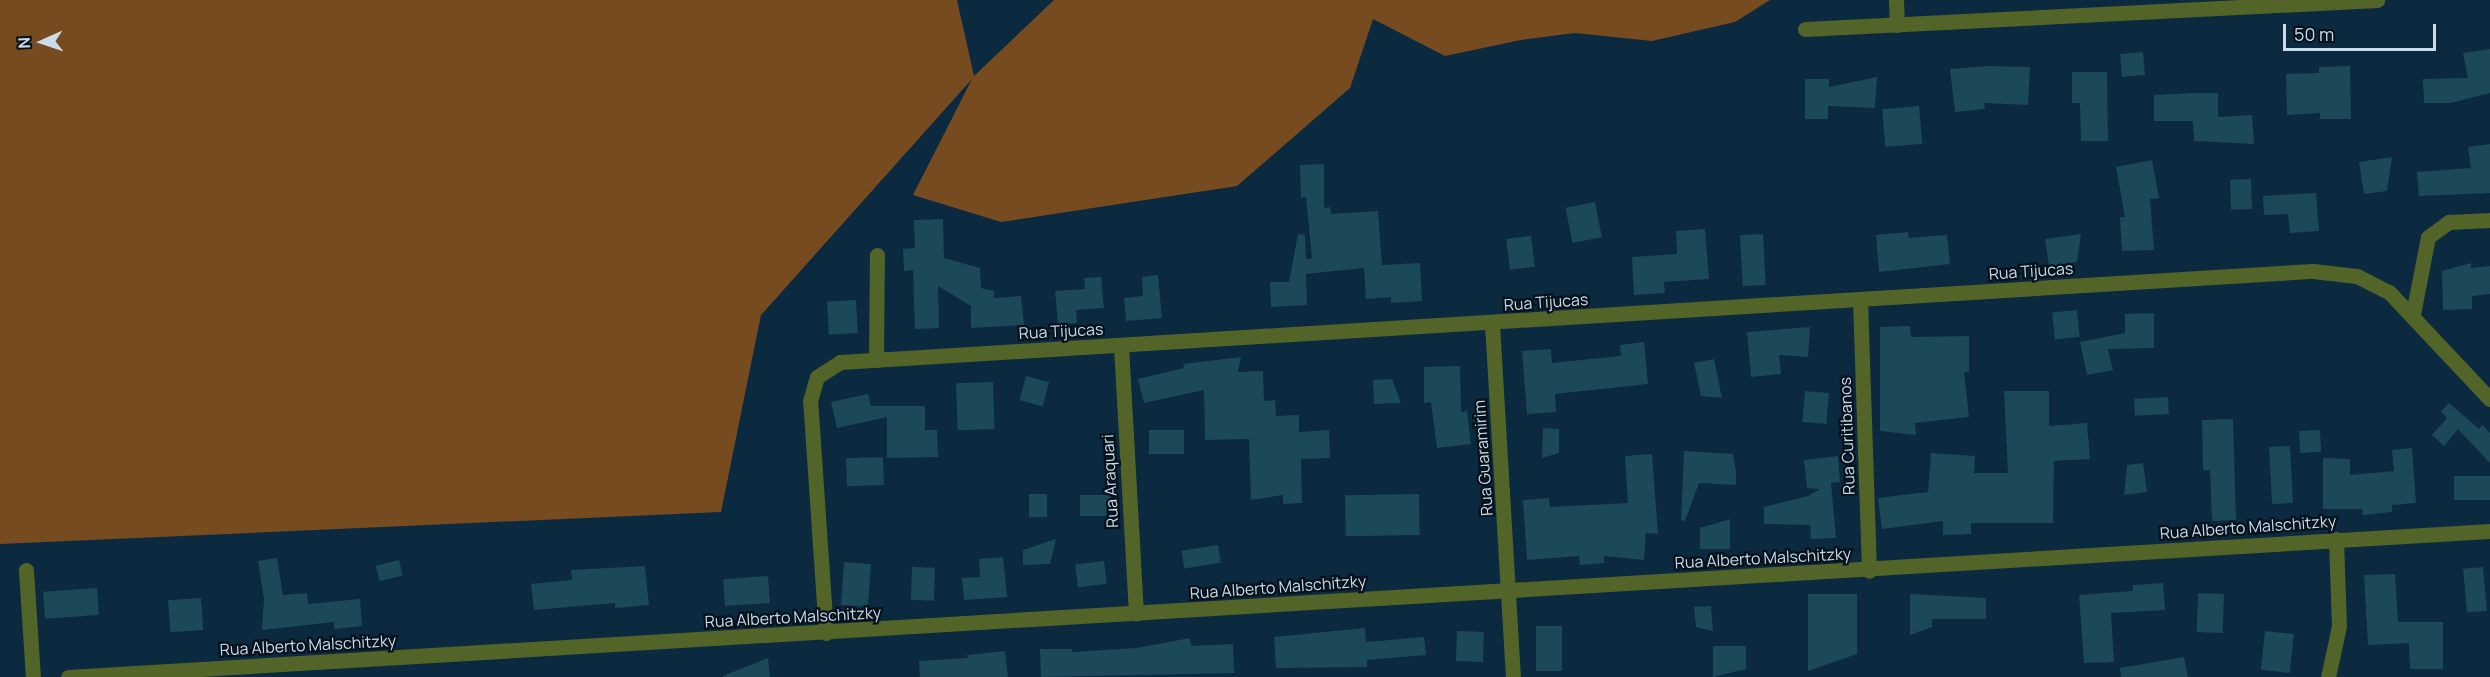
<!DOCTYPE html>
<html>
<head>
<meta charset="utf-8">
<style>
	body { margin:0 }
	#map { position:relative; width:2490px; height:677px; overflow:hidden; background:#0b293f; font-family:Manrope,sans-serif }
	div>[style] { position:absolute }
	.forest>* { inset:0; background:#754b1f }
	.building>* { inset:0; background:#1c4958; transform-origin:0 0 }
	.minor>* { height:15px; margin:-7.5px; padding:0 7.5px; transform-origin:7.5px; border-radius:7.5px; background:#526427 }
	span { translate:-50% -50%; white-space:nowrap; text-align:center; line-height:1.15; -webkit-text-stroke:4.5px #05111b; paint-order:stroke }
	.street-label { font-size:16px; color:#cadbe9 }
	.north { position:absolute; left:12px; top:12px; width:60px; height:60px; -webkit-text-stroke:4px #05111b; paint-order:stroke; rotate:267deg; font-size:16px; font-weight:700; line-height:24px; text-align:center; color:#cadbe9 }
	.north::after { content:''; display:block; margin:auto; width:21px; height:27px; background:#cadbe9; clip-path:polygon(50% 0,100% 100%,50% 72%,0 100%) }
	.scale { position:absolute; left:2283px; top:24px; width:153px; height:27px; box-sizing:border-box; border:3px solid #cadbe9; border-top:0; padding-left:8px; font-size:18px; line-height:21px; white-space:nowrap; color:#cadbe9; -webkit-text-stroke:4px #05111b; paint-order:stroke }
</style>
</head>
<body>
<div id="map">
	<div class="forest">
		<i style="clip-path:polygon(0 0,957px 0,974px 76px,1054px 0,1770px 0,1735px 22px,1652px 41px,1575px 33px,1521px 40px,1445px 56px,1373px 19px,1350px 88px,1237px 186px,1001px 222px,913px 195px,972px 79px,761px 315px,721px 512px,0 544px)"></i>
	</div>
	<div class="building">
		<i style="clip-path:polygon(2490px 49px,2490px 93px,2450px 103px,2424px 103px,2423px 79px,2468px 78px,2463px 53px)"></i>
		<i style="left:2143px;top:52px;width:23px;height:23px;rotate:85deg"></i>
		<i style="clip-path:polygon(1987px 66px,2030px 67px,2028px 105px,1984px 103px,1985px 109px,1955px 112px,1950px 69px)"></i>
		<i style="clip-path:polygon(2350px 66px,2351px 119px,2320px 119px,2320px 113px,2287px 115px,2286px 74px,2319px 73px,2319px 67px)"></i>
		<i style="clip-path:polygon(2072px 72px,2107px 72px,2108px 141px,2081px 141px,2080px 103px,2072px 103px)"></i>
		<i style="clip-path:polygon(1877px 77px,1875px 108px,1828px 106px,1828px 119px,1805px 119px,1805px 79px,1829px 79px,1829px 87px)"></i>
		<i style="clip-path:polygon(2193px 93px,2218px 93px,2218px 117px,2252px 115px,2254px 144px,2194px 141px,2193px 121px,2154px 121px,2154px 95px)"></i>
		<i style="left:1919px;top:106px;width:38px;height:37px;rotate:85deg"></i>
		<i style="clip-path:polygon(2490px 144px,2490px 193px,2419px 196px,2417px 172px,2471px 168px,2468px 147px)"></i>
		<i style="clip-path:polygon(2392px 157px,2387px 191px,2364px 194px,2359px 162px)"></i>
		<i style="clip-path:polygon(2152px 160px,2159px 198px,2150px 199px,2154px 250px,2122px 251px,2120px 217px,2125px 217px,2116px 167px)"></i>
		<i style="clip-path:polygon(1324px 164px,1324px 208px,1330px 207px,1331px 214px,1378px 211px,1382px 265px,1420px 263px,1422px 301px,1391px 303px,1391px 297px,1366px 299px,1364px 268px,1306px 274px,1307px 305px,1271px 307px,1270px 282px,1289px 282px,1298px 234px,1305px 235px,1306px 259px,1312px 258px,1306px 197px,1301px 198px,1300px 165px)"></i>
		<i style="left:2251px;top:179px;width:30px;height:21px;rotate:88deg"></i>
		<i style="clip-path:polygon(2316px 193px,2319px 231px,2290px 233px,2288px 214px,2264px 215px,2263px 196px)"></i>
		<i style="left:1595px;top:202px;width:36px;height:30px;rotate:79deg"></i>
		<i style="clip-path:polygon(943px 219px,944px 258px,980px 268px,981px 288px,994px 291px,994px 298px,1021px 296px,1024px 325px,971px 328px,971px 306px,938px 286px,939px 328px,915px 329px,913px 270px,904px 271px,903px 249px,915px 248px,914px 220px)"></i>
		<i style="clip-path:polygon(1705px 229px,1709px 279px,1664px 282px,1665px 293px,1634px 295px,1632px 257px,1677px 254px,1676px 231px)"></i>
		<i style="clip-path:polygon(1908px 232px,1909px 238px,1947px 235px,1950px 264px,1879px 272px,1876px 235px)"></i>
		<i style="left:1763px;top:234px;width:51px;height:23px;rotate:87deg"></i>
		<i style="clip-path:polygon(2081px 234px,2077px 262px,2049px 266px,2045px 239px)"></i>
		<i style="left:1531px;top:236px;width:31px;height:25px;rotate:83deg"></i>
		<i style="clip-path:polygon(2471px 263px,2471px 268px,2490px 266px,2490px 294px,2472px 296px,2472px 309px,2443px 310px,2442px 271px)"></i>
		<i style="clip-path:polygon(1158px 275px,1162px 318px,1126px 321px,1124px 298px,1143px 296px,1142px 277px)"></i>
		<i style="clip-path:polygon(1101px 277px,1104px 308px,1076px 310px,1077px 323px,1058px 324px,1055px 291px,1085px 289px,1084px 278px)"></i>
		<i style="left:856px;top:300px;width:33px;height:29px;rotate:87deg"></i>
		<i style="left:2077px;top:310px;width:27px;height:25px;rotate:84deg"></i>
		<i style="clip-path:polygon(2154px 313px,2154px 348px,2108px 349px,2113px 370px,2087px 375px,2080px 342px,2125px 333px,2125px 314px)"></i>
		<i style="clip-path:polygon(1910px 326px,1911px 337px,1969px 336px,1969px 372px,1964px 372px,1969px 417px,1915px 423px,1916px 435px,1880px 431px,1880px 327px)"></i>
		<i style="clip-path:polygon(1810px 327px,1808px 357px,1779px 355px,1781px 374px,1751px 377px,1747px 332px)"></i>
		<i style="clip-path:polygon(1644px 342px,1648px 384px,1555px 394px,1556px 412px,1527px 414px,1522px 351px,1551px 349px,1552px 363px,1621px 356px,1620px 345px)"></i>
		<i style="clip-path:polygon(1241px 357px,1238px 372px,1263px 371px,1264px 401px,1275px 400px,1276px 416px,1299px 415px,1299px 432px,1329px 430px,1330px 458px,1301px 459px,1302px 503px,1283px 504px,1283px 495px,1251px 500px,1249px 439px,1205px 440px,1204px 390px,1144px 403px,1138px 379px,1184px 368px,1183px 364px)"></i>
		<i style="clip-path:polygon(1714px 359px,1722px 398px,1701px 396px,1694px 363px)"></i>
		<i style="clip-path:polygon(1460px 366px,1461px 412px,1467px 411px,1471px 444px,1437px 448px,1431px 402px,1424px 403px,1424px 367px)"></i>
		<i style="left:1026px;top:376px;width:24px;height:25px;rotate:15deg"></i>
		<i style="clip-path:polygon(1392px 379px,1401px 403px,1374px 404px,1373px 380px)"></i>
		<i style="left:993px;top:382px;width:47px;height:37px;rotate:88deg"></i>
		<i style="left:1805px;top:391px;width:24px;height:31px;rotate:5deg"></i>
		<i style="clip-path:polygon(2004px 391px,2049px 391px,2049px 426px,2087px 423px,2090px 459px,2054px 461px,2053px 523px,1971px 523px,1971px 534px,1943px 535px,1943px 521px,1882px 529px,1878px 498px,1928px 492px,1931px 453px,1975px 456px,1974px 473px,2008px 473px)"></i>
		<i style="clip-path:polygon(868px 394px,871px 406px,925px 406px,925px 430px,937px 430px,938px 457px,887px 458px,887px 417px,837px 428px,831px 402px)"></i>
		<i style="left:2168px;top:397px;width:17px;height:34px;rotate:87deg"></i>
		<i style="clip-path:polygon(2449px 403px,2479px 429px,2482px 425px,2490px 433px,2490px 463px,2458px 429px,2444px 446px,2432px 435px,2447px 418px,2441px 411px)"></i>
		<i style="clip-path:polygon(2233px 419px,2236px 520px,2212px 521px,2210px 470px,2203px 470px,2202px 420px)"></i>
		<i style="clip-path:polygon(1543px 428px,1559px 429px,1559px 453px,1542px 458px)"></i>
		<i style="left:1149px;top:430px;width:35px;height:24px"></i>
		<i style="left:2320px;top:430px;width:22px;height:21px;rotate:87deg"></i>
		<i style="left:2290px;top:446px;width:57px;height:21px;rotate:87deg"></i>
		<i style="clip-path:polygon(2412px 448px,2416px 503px,2392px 505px,2392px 512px,2363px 515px,2362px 509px,2323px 509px,2323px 458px,2350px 459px,2350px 475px,2394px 471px,2392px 450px)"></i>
		<i style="clip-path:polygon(1684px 451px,1733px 454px,1736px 471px,1736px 485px,1699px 483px,1685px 521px,1681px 520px)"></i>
		<i style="clip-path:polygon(1652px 454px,1658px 534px,1646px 533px,1644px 560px,1604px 556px,1604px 563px,1580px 565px,1579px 556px,1527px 560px,1523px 500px,1549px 498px,1550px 507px,1628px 503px,1625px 456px)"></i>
		<i style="clip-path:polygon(1838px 456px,1840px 482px,1831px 483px,1836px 538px,1811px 539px,1810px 525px,1764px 524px,1764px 507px,1808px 496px,1820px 489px,1807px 488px,1804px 460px)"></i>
		<i style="left:883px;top:457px;width:28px;height:37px;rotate:88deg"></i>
		<i style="clip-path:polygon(2143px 463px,2147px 492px,2124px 495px,2127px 465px)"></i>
		<i style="left:2490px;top:476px;width:24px;height:36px;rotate:90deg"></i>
		<i style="left:1029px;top:494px;width:18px;height:23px"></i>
		<i style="left:1419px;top:494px;width:41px;height:74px;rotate:89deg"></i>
		<i style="left:1080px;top:495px;width:30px;height:21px"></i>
		<i style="clip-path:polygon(1730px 519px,1730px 549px,1700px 549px,1700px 528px)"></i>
		<i style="clip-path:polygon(1056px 539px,1050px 564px,1023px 565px,1023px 550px)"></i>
		<i style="left:1218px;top:545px;width:18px;height:37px;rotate:81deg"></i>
		<i style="clip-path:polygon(1003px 557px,1007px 597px,964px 600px,962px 578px,980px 577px,979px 559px)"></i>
		<i style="clip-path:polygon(277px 558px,283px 595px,307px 593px,308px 604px,360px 599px,362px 626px,334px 629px,334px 622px,262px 630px,264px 599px,258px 561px)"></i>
		<i style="left:399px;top:560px;width:16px;height:24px;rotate:76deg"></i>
		<i style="left:1104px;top:561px;width:23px;height:29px;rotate:83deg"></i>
		<i style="left:844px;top:562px;width:27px;height:43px;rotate:4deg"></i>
		<i style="clip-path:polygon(645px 566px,649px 605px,615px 608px,615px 603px,534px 610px,531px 584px,572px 580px,571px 570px)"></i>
		<i style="left:912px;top:567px;width:23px;height:33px;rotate:2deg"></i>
		<i style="left:2483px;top:567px;width:44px;height:20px;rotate:85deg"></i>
		<i style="clip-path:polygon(2395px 574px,2398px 622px,2443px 622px,2443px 669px,2410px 669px,2409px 643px,2368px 645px,2364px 575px)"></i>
		<i style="left:768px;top:576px;width:27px;height:45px;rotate:86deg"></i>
		<i style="clip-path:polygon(2163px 583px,2165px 610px,2111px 613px,2114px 662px,2084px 663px,2079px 595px,2133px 591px,2133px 585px)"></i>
		<i style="left:97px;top:588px;width:27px;height:54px;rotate:86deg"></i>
		<i style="left:2198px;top:593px;width:26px;height:39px;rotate:2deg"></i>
		<i style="clip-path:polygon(1808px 594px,1857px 594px,1857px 654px,1808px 671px)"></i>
		<i style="clip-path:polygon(1910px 594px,1986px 598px,1986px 619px,1932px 619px,1932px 627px,1910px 635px)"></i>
		<i style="left:201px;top:598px;width:32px;height:33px;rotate:86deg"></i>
		<i style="clip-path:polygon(1711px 606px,1713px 631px,1696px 627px,1694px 607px)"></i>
		<i style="left:1536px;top:626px;width:26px;height:45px"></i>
		<i style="clip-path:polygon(1365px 628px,1366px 642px,1424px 637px,1426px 655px,1367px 660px,1367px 667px,1276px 668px,1274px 637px)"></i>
		<i style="left:1457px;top:631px;width:27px;height:30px;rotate:2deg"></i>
		<i style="left:2265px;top:631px;width:29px;height:39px;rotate:6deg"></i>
		<i style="clip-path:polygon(1190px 638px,1191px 646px,1233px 644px,1234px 673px,1041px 677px,1040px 649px,1072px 649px,1072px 652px,1137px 648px)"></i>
		<i style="clip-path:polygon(1713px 646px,1746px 646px,1746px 669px,1713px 677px)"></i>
		<i style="clip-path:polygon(1005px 651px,1008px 677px,920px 677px,919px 661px,968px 658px,967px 655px)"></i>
		<i style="clip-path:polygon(2184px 657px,2188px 677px,2121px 677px,2120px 668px)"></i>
		<i style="clip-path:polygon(768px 658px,770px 677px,723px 677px,723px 676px)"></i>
	</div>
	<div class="minor">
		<i style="left:1896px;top:0;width:25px;rotate:88deg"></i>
		<i style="left:1805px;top:29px;width:573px;rotate:-2.9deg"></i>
		<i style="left:1860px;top:300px;width:271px;rotate:88.1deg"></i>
		<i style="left:2413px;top:314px;width:78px;rotate:-79deg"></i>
		<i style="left:2428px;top:237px;width:26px;rotate:-36deg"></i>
		<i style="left:2449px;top:222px;width:41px;rotate:-2.8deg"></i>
		<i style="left:1492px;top:324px;width:354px;rotate:86.6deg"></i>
		<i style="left:1121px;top:346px;width:268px;rotate:86.8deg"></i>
		<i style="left:876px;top:360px;width:105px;rotate:-89.5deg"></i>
		<i style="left:26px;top:570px;width:107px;rotate:86.3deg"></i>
		<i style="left:826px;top:633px;width:233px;rotate:-93.9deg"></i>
		<i style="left:810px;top:401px;width:25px;rotate:-74deg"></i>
		<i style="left:817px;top:377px;width:27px;rotate:-33deg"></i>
		<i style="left:840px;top:362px;width:1476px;rotate:-3.54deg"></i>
		<i style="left:2313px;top:271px;width:44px;rotate:6.5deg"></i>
		<i style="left:2357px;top:276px;width:36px;rotate:27deg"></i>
		<i style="left:2389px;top:292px;width:147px;rotate:46.7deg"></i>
		<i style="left:68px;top:677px;width:2426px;rotate:-3.45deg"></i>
		<i style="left:2328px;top:677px;width:52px;rotate:-77.8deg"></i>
		<i style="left:2339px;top:626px;width:87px;rotate:-92deg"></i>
	</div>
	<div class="street-label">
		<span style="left:2031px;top:271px;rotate:-4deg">Rua Tijucas</span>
		<span style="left:1546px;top:302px;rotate:-4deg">Rua Tijucas</span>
		<span style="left:1061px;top:331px;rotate:-3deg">Rua Tijucas</span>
		<span style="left:1847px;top:436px;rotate:-92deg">Rua Curitibanos</span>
		<span style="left:1483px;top:458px;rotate:-94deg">Rua Guaramirim</span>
		<span style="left:1110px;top:481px;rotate:-93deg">Rua Araquari</span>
		<span style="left:2248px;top:527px;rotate:-4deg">Rua Alberto Malschitzky</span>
		<span style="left:1763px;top:558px;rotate:-3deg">Rua Alberto Malschitzky</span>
		<span style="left:1278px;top:587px;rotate:-4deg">Rua Alberto Malschitzky</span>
		<span style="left:793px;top:617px;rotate:-3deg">Rua Alberto Malschitzky</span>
		<span style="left:308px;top:645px;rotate:-3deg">Rua Alberto Malschitzky</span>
	</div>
	<div class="north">N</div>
	<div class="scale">50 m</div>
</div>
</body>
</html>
